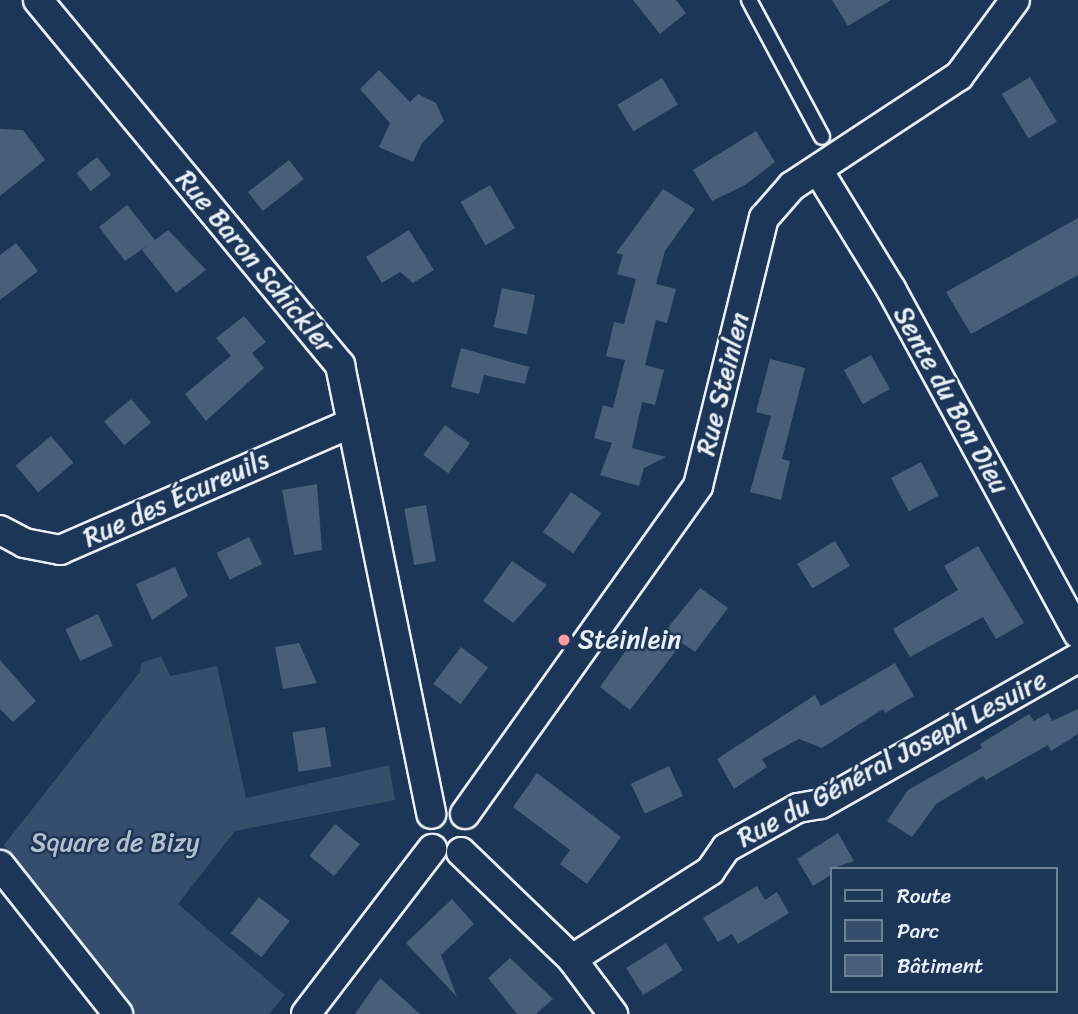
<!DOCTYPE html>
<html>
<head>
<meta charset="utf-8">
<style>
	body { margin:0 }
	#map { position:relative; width:1078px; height:1014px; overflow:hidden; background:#1d3557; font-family:Sriracha,sans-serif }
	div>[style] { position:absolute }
	.green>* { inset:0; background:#374d6c }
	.building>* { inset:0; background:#495e7a; transform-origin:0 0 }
	.roads { filter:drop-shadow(2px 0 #e8f1f8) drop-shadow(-2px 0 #e8f1f8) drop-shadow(0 2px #e8f1f8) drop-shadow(0 -2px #e8f1f8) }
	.service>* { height:14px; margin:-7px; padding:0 7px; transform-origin:7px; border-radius:7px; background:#1d3557 }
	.minor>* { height:28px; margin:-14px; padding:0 14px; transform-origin:14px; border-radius:14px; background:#1d3557 }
	.dots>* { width:19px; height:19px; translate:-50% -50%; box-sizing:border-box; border:4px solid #1d3557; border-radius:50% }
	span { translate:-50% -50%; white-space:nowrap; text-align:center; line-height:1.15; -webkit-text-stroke:5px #1d3557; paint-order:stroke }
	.street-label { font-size:26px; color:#e8f1f8 }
	.poi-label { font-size:26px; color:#e8f1f8 }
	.left { translate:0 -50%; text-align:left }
	.park-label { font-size:26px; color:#b3c0ce }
	.legend { position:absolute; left:830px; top:867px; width:228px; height:126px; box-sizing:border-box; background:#1d3557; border:2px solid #6e8097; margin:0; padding:9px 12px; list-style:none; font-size:21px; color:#e8f1f8 }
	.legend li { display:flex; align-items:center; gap:14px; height:35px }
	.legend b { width:35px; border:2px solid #6e8097 }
</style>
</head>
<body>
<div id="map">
	<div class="green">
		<i style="clip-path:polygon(161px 656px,170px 676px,217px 666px,246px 798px,389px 765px,395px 800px,235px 831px,178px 904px,285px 995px,269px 1014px,131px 1014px,4px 845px,140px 672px,141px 663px)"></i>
	</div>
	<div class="building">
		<i style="clip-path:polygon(633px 0,676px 0,686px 13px,660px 34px)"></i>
		<i style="clip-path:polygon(832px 0,891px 0,848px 26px)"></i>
		<i style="clip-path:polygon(379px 70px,410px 102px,418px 94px,436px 103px,444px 121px,422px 143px,413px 162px,379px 147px,390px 123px,360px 89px)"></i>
		<i style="left:1030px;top:77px;width:52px;height:33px;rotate:59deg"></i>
		<i style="left:662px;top:78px;width:31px;height:52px;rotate:59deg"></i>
		<i style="clip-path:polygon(0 129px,23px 130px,45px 160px,0 196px)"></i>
		<i style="clip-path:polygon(756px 131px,775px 162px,745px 185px,712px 201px,693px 170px)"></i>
		<i style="left:97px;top:157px;width:23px;height:26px;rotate:52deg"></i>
		<i style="left:289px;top:160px;width:24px;height:52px;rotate:52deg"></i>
		<i style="left:490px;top:185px;width:50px;height:34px;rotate:60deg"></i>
		<i style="clip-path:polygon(663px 189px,695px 209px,665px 251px,656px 284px,676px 289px,667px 323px,656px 320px,645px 365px,664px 370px,655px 405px,642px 402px,632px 448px,666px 457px,644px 468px,639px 486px,600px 475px,612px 443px,594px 438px,603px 405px,613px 408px,625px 360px,606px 356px,614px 322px,624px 324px,636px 279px,617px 274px,623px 255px,616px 253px)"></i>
		<i style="clip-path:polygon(127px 205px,155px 240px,168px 230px,206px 270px,176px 293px,142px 250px,150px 244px,125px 261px,99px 227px)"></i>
		<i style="clip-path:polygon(1078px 218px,1078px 275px,971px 334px,946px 292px)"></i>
		<i style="clip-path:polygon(409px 230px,434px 270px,413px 283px,400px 272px,382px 283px,366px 257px)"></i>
		<i style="clip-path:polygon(16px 243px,38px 271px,0 300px,0 255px)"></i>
		<i style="left:502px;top:288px;width:34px;height:40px;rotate:12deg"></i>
		<i style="clip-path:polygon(244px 316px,266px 342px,252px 353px,264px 368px,206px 421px,185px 394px,231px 356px,216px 338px)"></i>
		<i style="clip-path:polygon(461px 348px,529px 367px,525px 384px,484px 375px,479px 394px,451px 387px)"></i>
		<i style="left:871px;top:355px;width:39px;height:31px;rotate:61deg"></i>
		<i style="clip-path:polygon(770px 359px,805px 368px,782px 459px,790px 461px,781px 500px,750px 492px,771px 416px,756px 412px)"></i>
		<i style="left:131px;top:399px;width:31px;height:35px;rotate:50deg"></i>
		<i style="left:445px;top:425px;width:31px;height:37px;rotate:36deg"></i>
		<i style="left:51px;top:436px;width:35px;height:46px;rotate:50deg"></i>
		<i style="left:921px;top:462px;width:38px;height:34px;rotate:62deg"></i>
		<i style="clip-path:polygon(317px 484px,322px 550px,294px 555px,282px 490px)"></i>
		<i style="left:571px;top:492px;width:37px;height:49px;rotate:35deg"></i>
		<i style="left:426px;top:505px;width:57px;height:22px;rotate:80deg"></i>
		<i style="left:249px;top:537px;width:30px;height:36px;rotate:64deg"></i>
		<i style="left:835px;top:541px;width:29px;height:44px;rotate:59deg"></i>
		<i style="clip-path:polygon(978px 546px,1024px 623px,996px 639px,983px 617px,910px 657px,893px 629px,958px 590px,944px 566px)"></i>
		<i style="clip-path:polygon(512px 561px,547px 585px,513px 623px,483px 601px)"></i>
		<i style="clip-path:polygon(175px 567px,188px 596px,152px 620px,136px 584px)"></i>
		<i style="clip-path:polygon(700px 588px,728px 608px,695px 652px,682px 643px,630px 710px,600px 687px,637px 635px,653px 646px)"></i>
		<i style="left:98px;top:614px;width:35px;height:36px;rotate:65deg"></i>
		<i style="clip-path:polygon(299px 643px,317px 683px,283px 689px,275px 647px)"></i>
		<i style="left:461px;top:647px;width:34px;height:46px;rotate:37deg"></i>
		<i style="clip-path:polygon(0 660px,36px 701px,13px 722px,0 709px)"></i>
		<i style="clip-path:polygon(895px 663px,914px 696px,885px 713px,883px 709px,822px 748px,799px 739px,762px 759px,767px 767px,734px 789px,717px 759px,815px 695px,821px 706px)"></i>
		<i style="clip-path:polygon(1078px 709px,1078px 734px,1051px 751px,1048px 745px,986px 780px,983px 776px,936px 804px,912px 837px,887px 821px,908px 790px,982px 748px,980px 744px,1029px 714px,1034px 721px,1048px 713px,1052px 721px)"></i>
		<i style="left:325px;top:727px;width:40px;height:33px;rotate:81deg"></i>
		<i style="left:669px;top:766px;width:33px;height:42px;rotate:65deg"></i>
		<i style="clip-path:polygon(537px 773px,621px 837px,587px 884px,560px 864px,570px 850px,513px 807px)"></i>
		<i style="left:335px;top:824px;width:32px;height:41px;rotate:39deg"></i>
		<i style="clip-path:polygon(838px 833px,854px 861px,831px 869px,831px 875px,813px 886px,797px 859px)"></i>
		<i style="clip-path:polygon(757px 886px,765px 900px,777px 892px,789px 913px,738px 944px,732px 934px,718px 942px,703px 918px)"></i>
		<i style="left:259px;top:897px;width:39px;height:46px;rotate:38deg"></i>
		<i style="clip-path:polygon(452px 899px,474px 924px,441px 955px,457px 997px,406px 943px)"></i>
		<i style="left:666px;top:943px;width:32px;height:47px;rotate:58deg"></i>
		<i style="clip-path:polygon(510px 958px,553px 999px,536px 1014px,517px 1014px,488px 978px)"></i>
		<i style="clip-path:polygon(380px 978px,420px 1014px,355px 1014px)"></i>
	</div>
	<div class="roads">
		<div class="service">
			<i style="left:749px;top:0;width:155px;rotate:61.9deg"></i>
		</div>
		<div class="minor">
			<i style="left:38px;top:0;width:474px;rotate:50.4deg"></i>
			<i style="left:340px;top:365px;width:458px;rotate:78.5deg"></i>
			<i style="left:818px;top:170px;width:140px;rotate:58.5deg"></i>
			<i style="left:891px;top:289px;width:392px;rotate:61.5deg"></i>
			<i style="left:0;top:530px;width:27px;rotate:28deg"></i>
			<i style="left:24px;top:543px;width:37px;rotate:11deg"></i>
			<i style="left:60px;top:550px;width:318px;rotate:-23.5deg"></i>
			<i style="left:465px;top:814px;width:402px;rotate:-54.6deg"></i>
			<i style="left:698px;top:486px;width:276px;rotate:-76.2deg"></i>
			<i style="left:764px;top:218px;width:43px;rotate:-48.8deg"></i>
			<i style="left:792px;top:186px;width:200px;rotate:-33.4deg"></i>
			<i style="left:959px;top:76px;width:94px;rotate:-53.6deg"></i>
			<i style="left:461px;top:852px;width:154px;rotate:43.9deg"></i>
			<i style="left:572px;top:959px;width:69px;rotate:53.3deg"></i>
			<i style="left:0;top:865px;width:190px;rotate:51.6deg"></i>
			<i style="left:572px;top:959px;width:164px;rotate:-32.5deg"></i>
			<i style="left:710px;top:871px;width:28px;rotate:-55deg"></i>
			<i style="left:726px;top:848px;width:82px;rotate:-29.1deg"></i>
			<i style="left:798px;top:808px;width:23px;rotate:-10deg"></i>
			<i style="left:821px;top:804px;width:296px;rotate:-29.6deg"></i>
			<i style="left:306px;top:1014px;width:208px;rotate:-52.6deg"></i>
		</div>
	</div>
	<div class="dots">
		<i style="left:564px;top:640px;background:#ff9aa2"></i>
	</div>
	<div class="street-label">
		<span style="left:255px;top:262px;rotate:50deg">Rue Baron Schickler</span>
		<span style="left:723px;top:384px;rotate:-76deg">Rue Steinlen</span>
		<span style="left:951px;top:400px;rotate:61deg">Sente du Bon Dieu</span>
		<span style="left:176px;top:499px;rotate:-24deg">Rue des Écureuils</span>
		<span style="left:892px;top:759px;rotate:-28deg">Rue du Général Joseph Lesuire</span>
	</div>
	<div class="poi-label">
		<span class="left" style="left:578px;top:640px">Steinlein</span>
	</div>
	<div class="park-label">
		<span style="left:115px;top:843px">Square de Bizy</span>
	</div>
	<ul class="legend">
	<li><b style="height:9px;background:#1d3557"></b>Route</li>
	<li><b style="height:19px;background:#374d6c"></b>Parc</li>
	<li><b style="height:19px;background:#495e7a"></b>Bâtiment</li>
	</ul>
</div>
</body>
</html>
